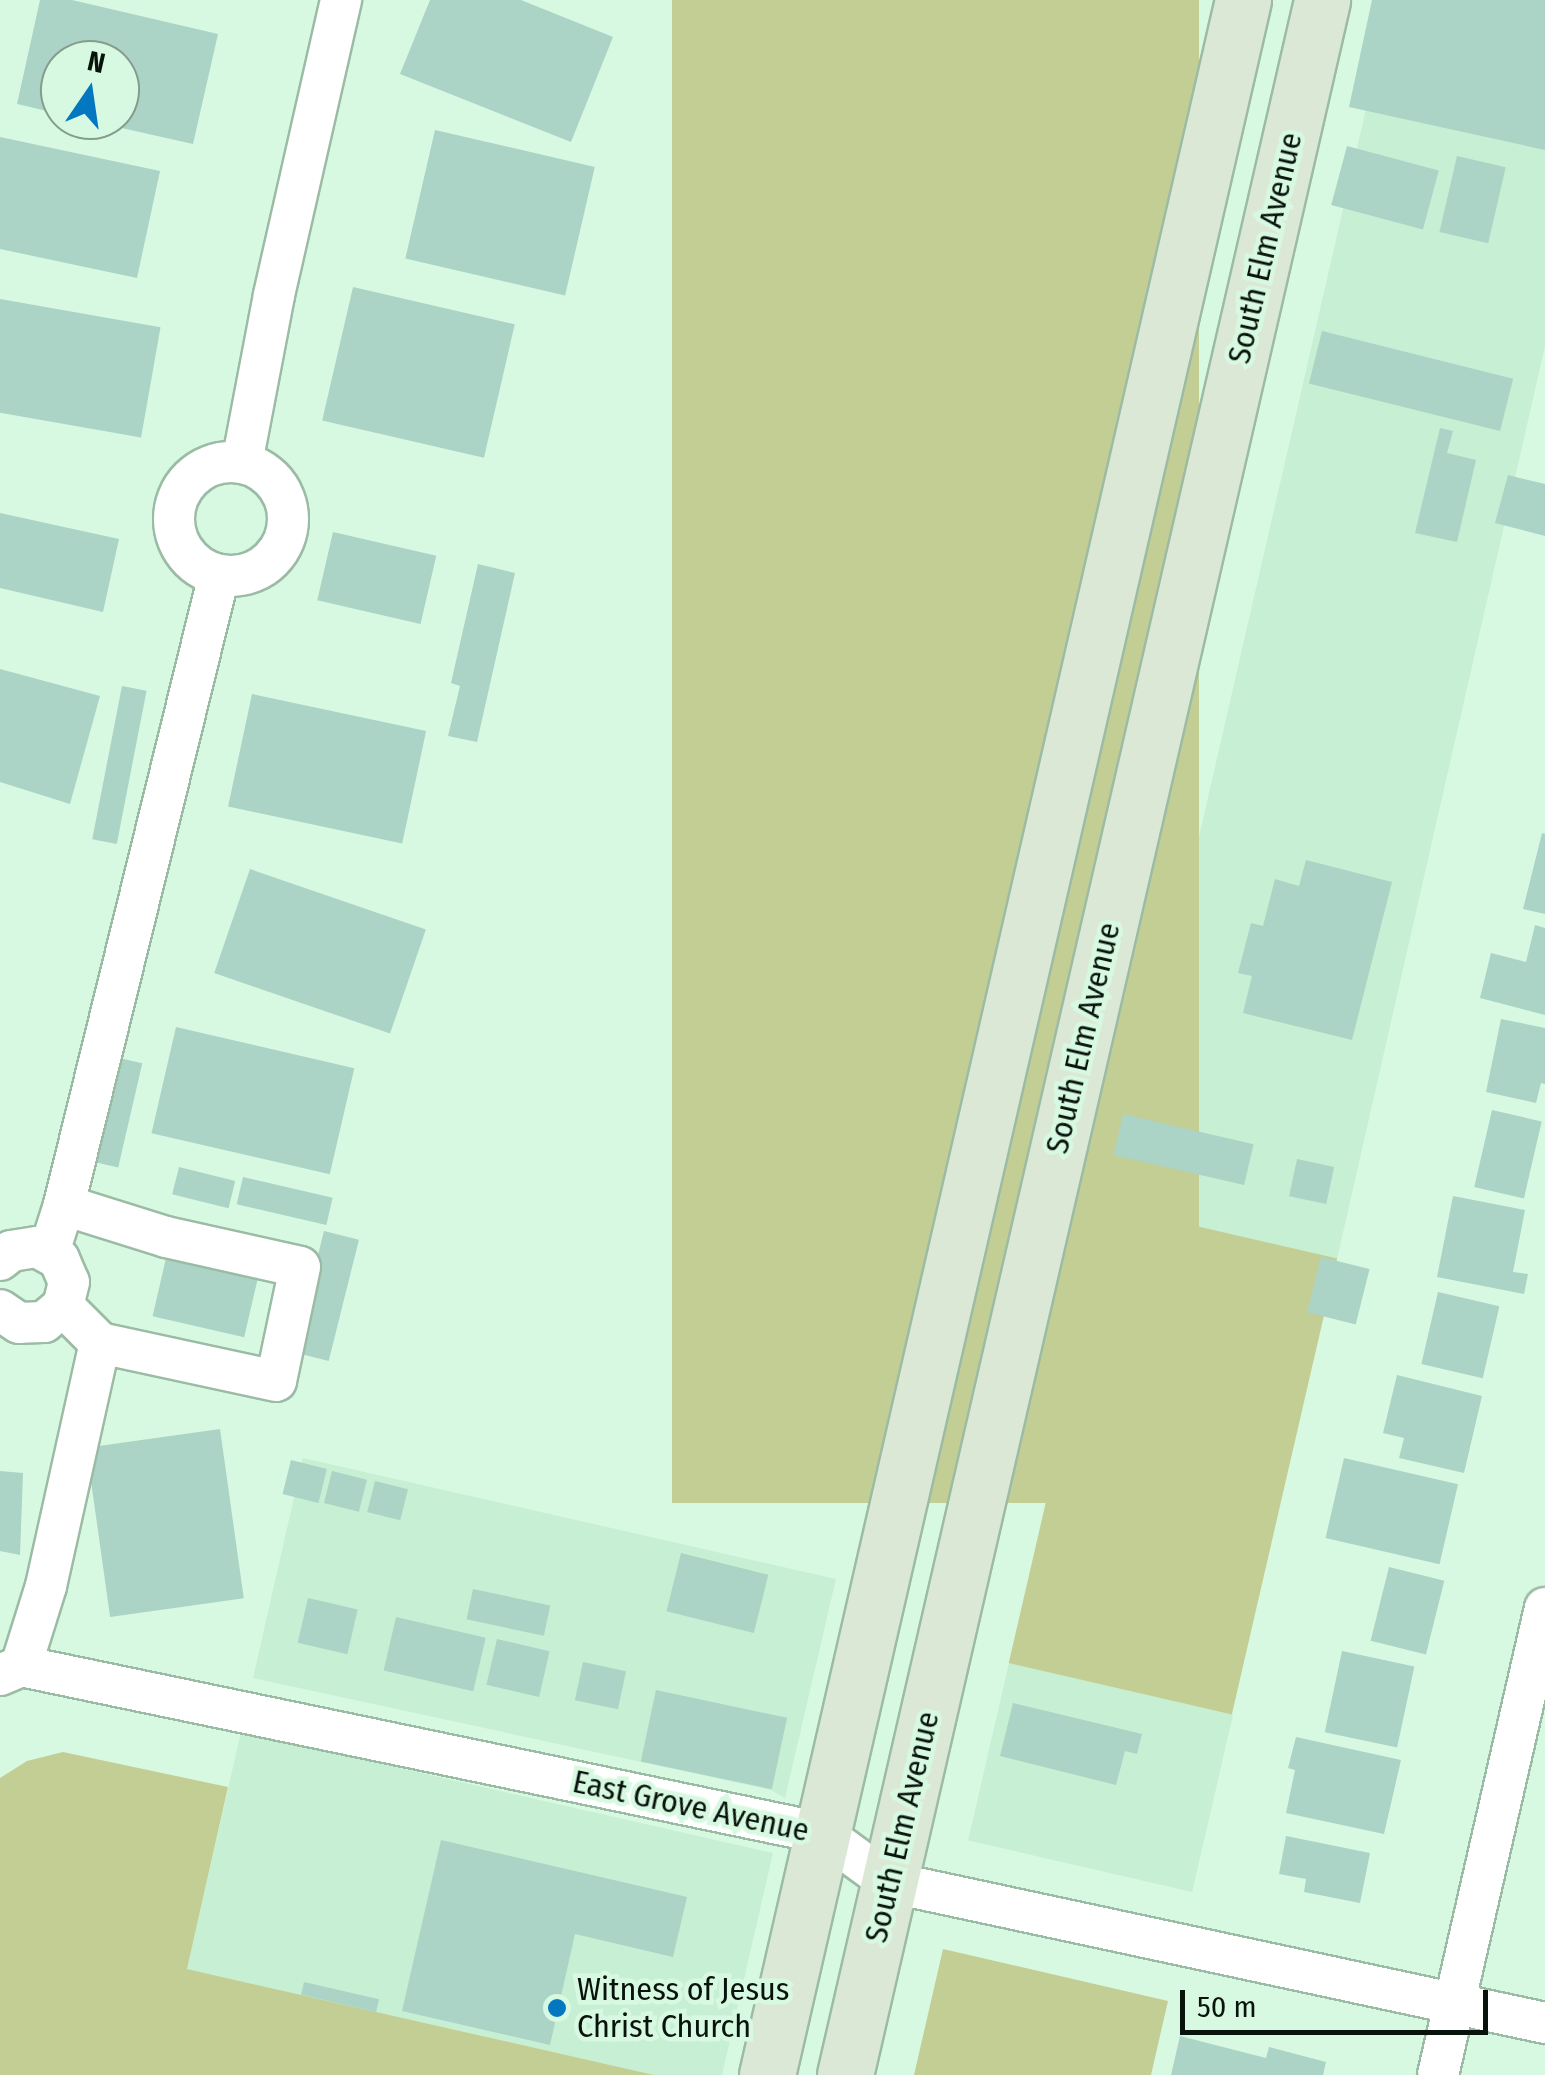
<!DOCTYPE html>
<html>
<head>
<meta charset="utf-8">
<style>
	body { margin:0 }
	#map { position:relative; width:1545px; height:2075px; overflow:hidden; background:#d8f9e1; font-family:"Fira Sans Condensed",sans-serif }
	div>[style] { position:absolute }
	.built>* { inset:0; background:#c7efd3; transform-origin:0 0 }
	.green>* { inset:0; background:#c3ce95; transform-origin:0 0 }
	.building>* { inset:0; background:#abd3c6; transform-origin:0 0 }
	.roads { filter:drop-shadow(2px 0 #9cbba5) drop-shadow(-2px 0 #9cbba5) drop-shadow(0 2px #9cbba5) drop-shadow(0 -2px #9cbba5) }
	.street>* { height:40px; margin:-20px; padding:0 20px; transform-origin:20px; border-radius:20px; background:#fff }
	.street>.ring { margin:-20px; padding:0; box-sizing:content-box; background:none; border:40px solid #fff; border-radius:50% }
	.secondary>* { height:55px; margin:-27.5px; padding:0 27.5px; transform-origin:27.5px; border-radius:27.5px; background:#dbe8d5 }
	.dots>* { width:28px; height:28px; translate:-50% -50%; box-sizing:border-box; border:5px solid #d8f9e1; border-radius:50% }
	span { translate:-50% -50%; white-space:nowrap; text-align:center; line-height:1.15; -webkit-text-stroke:9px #d8f9e1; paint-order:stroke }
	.street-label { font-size:32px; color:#08130c }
	.poi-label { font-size:32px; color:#08130c }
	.left { translate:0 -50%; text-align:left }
	.north { position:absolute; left:40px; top:40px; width:100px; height:100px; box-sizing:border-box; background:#d8f9e1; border:2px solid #859d8c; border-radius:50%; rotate:13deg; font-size:28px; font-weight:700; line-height:40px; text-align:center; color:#08130c }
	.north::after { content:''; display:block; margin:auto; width:35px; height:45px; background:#0477c1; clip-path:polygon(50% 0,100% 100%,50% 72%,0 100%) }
	.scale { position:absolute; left:1180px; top:1990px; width:308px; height:45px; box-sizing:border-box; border:5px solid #08130c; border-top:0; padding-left:12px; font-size:30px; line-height:35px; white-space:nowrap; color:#08130c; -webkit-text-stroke:8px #d8f9e1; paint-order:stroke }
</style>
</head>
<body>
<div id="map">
	<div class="built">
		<i style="clip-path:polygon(1391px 0,1545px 0,1545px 346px,1337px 1259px,1114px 1207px)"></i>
		<i style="clip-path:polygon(303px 1458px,836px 1579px,785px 1798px,771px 1790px,253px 1678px)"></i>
		<i style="left:1009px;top:1663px;width:230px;height:182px;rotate:13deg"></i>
		<i style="clip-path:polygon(241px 1732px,773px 1853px,722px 2075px,654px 2075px,187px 1969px)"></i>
	</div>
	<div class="green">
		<i style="left:672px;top:0;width:527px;height:1503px"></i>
		<i style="left:1114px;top:1207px;width:229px;height:468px;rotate:13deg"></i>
		<i style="clip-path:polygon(63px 1752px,228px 1787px,187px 1969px,654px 2075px,0 2075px,0 1778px,27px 1761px)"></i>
		<i style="clip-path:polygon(943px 1949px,1168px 2001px,1151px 2075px,914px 2075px)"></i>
	</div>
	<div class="building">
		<i style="clip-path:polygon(40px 0,72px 0,218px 34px,193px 144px,95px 122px,120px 120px,120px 60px,60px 60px,60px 114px,17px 104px)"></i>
		<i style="clip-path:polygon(430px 0,521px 0,613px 37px,571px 142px,400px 74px)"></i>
		<i style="clip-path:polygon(1372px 0,1545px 0,1545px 150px,1349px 107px)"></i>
		<i style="left:435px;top:130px;width:164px;height:132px;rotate:13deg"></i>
		<i style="clip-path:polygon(0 137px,160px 171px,137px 278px,0 249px)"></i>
		<i style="left:1347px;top:146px;width:95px;height:61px;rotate:15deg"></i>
		<i style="left:1457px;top:156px;width:50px;height:78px;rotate:13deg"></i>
		<i style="left:353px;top:287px;width:166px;height:137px;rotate:13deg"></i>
		<i style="left:0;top:299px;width:163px;height:112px;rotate:10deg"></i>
		<i style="left:1322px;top:331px;width:197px;height:54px;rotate:14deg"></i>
		<i style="clip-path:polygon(1440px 428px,1453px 431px,1447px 453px,1476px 460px,1457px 542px,1415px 533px)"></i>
		<i style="clip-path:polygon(1508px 475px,1545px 484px,1545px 536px,1495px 523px)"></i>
		<i style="clip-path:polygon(0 513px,119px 539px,103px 612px,0 588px)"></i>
		<i style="left:333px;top:532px;width:106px;height:70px;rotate:13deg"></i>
		<i style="clip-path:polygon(478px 564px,515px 573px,477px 742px,448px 736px,460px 686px,451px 683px)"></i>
		<i style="clip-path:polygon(0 669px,100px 696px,70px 804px,0 782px)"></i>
		<i style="left:122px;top:686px;width:25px;height:156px;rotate:11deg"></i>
		<i style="left:252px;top:694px;width:178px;height:115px;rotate:12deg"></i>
		<i style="clip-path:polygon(1542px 833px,1545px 834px,1545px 914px,1523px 909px)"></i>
		<i style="clip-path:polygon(1306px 860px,1392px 882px,1352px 1040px,1243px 1013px,1252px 976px,1238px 973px,1251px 923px,1263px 926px,1275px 879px,1299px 886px)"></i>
		<i style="left:250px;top:869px;width:186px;height:110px;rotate:19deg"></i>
		<i style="clip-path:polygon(1535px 925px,1545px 928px,1545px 1015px,1480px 998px,1491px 953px,1526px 962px)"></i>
		<i style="clip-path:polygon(1501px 1019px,1545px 1028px,1545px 1084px,1541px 1083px,1536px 1103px,1486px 1092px)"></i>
		<i style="left:176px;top:1027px;width:183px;height:109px;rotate:13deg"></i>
		<i style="left:115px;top:1057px;width:28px;height:107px;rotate:13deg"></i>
		<i style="left:1492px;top:1110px;width:51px;height:79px;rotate:13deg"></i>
		<i style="left:1123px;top:1114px;width:134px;height:42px;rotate:13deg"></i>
		<i style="left:1297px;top:1159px;width:38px;height:38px;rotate:12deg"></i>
		<i style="left:179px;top:1167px;width:58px;height:28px;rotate:14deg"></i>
		<i style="left:243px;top:1177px;width:92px;height:28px;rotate:13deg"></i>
		<i style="clip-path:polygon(1453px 1196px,1525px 1210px,1513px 1272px,1528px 1274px,1524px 1294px,1437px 1277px)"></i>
		<i style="left:324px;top:1231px;width:36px;height:125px;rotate:14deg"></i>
		<i style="left:169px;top:1245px;width:94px;height:73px;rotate:13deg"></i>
		<i style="left:1321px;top:1257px;width:50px;height:57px;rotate:14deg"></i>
		<i style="left:1438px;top:1292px;width:63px;height:74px;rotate:13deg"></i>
		<i style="clip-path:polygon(1397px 1375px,1482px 1396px,1464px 1473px,1399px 1458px,1404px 1438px,1383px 1433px)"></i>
		<i style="left:220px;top:1429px;width:171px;height:135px;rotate:82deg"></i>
		<i style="left:1344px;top:1458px;width:117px;height:82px;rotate:13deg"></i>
		<i style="left:291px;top:1460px;width:37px;height:35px;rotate:14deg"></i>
		<i style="clip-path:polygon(0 1471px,23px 1473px,20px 1555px,0 1551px)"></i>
		<i style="left:332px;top:1471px;width:36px;height:33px;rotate:14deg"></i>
		<i style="left:375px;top:1481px;width:34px;height:32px;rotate:14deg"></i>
		<i style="left:681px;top:1553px;width:90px;height:60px;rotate:14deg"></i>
		<i style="left:1389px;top:1567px;width:57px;height:76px;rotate:14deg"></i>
		<i style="left:473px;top:1589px;width:79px;height:31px;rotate:12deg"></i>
		<i style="left:308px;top:1598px;width:51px;height:46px;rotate:13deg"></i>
		<i style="left:396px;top:1617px;width:92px;height:55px;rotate:13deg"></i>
		<i style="left:497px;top:1639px;width:54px;height:47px;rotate:13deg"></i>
		<i style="left:1342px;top:1651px;width:74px;height:83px;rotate:12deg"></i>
		<i style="left:583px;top:1662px;width:44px;height:39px;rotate:12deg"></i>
		<i style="left:656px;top:1690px;width:134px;height:73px;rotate:12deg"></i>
		<i style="clip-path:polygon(1013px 1703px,1142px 1734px,1137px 1754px,1125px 1751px,1116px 1785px,1000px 1756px)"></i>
		<i style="clip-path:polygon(1296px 1737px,1401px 1760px,1384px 1834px,1286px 1813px,1295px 1770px,1288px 1768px)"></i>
		<i style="clip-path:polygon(1286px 1836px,1370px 1853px,1360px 1903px,1304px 1892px,1306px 1879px,1279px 1874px)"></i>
		<i style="clip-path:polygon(441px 1840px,687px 1897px,673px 1957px,575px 1934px,550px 2045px,402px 2011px)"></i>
		<i style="left:304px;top:1982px;width:77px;height:13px;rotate:13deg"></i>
		<i style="clip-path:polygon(1180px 2036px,1266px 2058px,1269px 2047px,1326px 2062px,1323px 2075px,1171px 2075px)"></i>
	</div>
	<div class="roads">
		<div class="street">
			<i class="ring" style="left:174px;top:462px;width:74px;height:74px"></i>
			<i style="left:242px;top:463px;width:171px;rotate:-79.2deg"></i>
			<i style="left:274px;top:295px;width:303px;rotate:-77.2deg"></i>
			<i style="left:64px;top:1205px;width:107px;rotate:17.4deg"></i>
			<i style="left:166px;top:1237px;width:137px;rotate:12.6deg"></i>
			<i style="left:300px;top:1267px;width:116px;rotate:101.9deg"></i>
			<i style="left:276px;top:1381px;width:180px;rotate:-167.8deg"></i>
			<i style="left:49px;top:1252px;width:49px;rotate:-72.3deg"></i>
			<i style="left:64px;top:1205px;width:649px;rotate:-76.18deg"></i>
			<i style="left:0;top:1260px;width:14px;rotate:-39deg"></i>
			<i style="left:11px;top:1251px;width:26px;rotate:-9deg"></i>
			<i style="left:37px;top:1247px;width:25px;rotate:29deg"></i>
			<i style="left:59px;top:1259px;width:25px;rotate:67deg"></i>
			<i style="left:69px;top:1282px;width:25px;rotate:104deg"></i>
			<i style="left:63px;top:1306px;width:25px;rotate:140deg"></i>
			<i style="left:44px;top:1322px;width:25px;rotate:178deg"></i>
			<i style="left:19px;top:1323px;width:23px;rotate:-146deg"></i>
			<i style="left:21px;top:1666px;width:84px;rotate:-72.6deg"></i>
			<i style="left:46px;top:1586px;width:249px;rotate:-77.5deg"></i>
			<i style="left:100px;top:1343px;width:52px;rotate:-135deg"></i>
			<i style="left:0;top:1675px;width:23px;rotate:-23deg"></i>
			<i style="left:21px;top:1666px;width:818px;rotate:11.78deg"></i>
			<i style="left:822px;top:1833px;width:83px;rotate:36.2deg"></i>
			<i style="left:889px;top:1882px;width:671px;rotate:12.13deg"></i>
			<i style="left:1438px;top:2075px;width:479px;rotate:-77.1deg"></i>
		</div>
		<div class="secondary">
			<i style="left:767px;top:2075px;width:2129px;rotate:-77.08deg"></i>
			<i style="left:845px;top:2075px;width:2129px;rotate:-77.05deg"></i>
		</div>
	</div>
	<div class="dots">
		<i style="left:557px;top:2008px;background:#0477c1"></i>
	</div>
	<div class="street-label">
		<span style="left:1265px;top:248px;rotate:-77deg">South Elm Avenue</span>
		<span style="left:1083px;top:1038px;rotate:-77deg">South Elm Avenue</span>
		<span style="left:691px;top:1806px;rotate:12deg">East Grove Avenue</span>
		<span style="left:902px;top:1827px;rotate:-77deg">South Elm Avenue</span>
	</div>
	<div class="poi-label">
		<span class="left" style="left:577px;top:2008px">Witness of Jesus<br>Christ Church</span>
	</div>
	<div class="north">N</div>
	<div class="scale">50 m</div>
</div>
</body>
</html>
